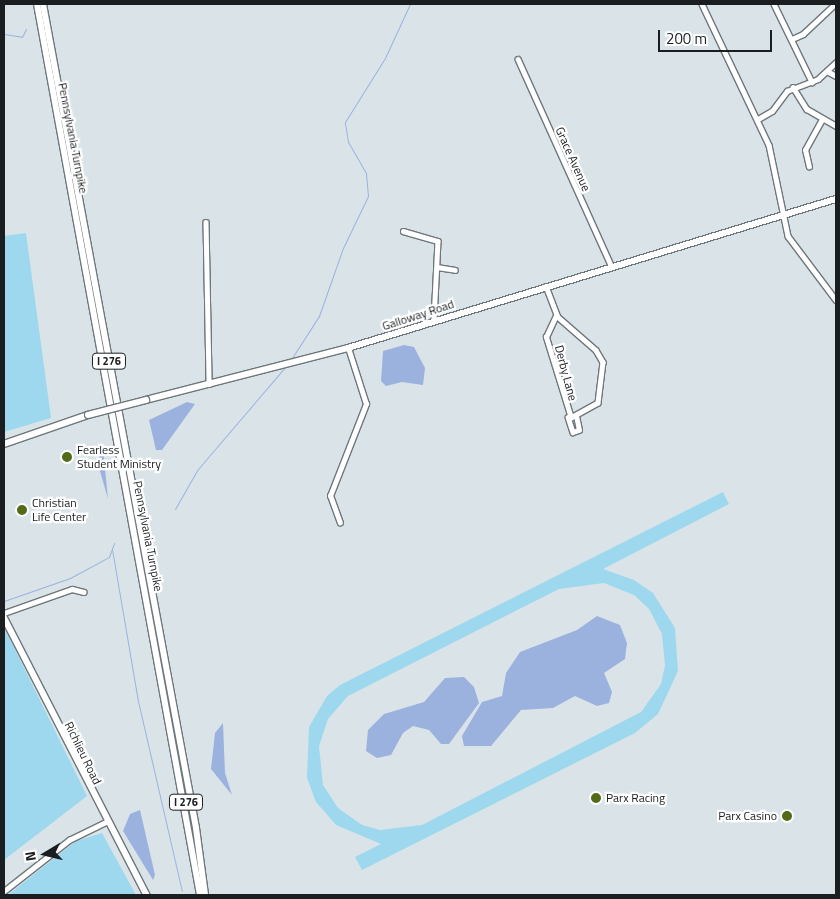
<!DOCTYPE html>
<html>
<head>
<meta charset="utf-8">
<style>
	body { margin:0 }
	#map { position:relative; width:840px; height:899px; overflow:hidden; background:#dae4e8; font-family:"Titillium Web",sans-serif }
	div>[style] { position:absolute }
	.green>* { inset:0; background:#9dd8ee }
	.water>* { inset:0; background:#9bb2de }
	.stream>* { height:1px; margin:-0.5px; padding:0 0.5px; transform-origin:0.5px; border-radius:0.5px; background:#9bb2de }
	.roads { filter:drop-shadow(1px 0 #6e777b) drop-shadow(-1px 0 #6e777b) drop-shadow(0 1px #6e777b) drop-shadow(0 -1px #6e777b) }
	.minor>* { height:4.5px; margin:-2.25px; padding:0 2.25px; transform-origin:2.25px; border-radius:2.25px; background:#fff }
	.major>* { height:5.5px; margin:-2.75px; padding:0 2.75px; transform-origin:2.75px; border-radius:2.75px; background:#fff }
	.highway>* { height:6px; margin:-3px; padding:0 3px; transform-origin:3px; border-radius:3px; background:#fff }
	.bridges { filter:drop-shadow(1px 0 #6e777b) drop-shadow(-1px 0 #6e777b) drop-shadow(0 1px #6e777b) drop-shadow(0 -1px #6e777b) }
	.major-bridge>* { height:5.5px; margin:-2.75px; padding:0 2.75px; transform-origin:2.75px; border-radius:2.75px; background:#fff }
	.dots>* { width:14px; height:14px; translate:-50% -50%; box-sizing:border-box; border:2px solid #fff; border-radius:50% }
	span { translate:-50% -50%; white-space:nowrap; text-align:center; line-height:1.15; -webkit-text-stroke:4.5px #fff; paint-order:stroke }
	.shield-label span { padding:1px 4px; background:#fff; border:1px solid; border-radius:4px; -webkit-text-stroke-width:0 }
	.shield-label { font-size:11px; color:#1b1e20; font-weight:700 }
	.street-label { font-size:12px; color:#1b1e20 }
	.poi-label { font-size:12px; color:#1b1e20 }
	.left { translate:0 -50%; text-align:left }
	.right { translate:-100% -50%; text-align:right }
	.frame { position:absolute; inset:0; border:5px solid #1b1e20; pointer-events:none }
	.north { position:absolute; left:20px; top:829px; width:50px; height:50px; -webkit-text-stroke:4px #fff; paint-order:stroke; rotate:261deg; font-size:14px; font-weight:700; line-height:20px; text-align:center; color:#1b1e20 }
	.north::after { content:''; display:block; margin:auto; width:18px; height:22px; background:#1b1e20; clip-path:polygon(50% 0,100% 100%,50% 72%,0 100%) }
	.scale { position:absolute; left:658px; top:30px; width:114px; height:22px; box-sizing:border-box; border:2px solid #1b1e20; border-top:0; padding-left:6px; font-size:15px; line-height:18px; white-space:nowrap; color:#1b1e20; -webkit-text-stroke:4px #fff; paint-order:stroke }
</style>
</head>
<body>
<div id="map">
	<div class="green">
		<i style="clip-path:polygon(26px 233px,51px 418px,4px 432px,4px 236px)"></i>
		<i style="clip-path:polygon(evenodd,723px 492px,729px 504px,603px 569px,634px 580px,653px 593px,675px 628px,678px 671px,658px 714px,635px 733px,362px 870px,355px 857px,381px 844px,336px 825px,316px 802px,307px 778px,309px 727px,327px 696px,340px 685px,723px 492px,604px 583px,634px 595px,649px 609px,662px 634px,665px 665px,661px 684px,641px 712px,422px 825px,380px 830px,362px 825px,338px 808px,323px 785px,319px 746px,328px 719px,348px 696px,559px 589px,604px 583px)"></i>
		<i style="clip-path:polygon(4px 627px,87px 796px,4px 860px)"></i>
		<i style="clip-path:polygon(102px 833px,136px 895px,8px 895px,76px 841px)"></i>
	</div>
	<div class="water">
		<i style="clip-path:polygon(404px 345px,414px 347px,425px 368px,423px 385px,402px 382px,386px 386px,381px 381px,383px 351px)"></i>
		<i style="clip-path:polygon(187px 402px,195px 404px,162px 450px,156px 450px,149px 420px)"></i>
		<i style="clip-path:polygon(100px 449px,103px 449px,108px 499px,98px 464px)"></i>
		<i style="clip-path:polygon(597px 616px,620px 625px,627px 643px,625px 659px,604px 673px,612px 692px,609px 703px,597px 706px,575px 696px,553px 708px,521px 710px,491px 746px,464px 746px,462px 736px,482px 702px,502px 696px,506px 673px,520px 652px,577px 630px)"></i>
		<i style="clip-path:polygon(464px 677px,474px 687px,479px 703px,449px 744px,441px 744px,429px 730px,413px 726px,403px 733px,391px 755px,377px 758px,366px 751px,368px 730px,384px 714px,424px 702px,445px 678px)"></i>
		<i style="clip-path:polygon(223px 723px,225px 773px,232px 795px,211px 769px,215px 733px)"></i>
		<i style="clip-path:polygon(140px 810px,155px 875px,153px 880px,123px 831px,130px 814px)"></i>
	</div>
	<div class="stream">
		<i style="left:4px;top:34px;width:18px;rotate:9deg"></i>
		<i style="left:22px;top:37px;width:9px;rotate:-63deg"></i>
		<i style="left:290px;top:361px;width:54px;rotate:-57.2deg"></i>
		<i style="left:319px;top:316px;width:72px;rotate:-70.6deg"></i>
		<i style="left:343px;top:248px;width:58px;rotate:-64.3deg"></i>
		<i style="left:368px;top:196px;width:23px;rotate:-95deg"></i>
		<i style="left:366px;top:173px;width:36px;rotate:-120deg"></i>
		<i style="left:348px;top:142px;width:20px;rotate:-99deg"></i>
		<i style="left:345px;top:122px;width:75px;rotate:-58deg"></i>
		<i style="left:385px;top:58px;width:60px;rotate:-65.2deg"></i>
		<i style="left:175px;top:509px;width:46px;rotate:-60.1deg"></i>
		<i style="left:198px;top:469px;width:135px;rotate:-49.5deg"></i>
		<i style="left:112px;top:549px;width:154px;rotate:80.3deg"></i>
		<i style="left:138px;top:701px;width:195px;rotate:77deg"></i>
		<i style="left:4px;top:601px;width:70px;rotate:-19.2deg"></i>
		<i style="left:70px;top:578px;width:44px;rotate:-28.3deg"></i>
		<i style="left:109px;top:557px;width:15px;rotate:-70deg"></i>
	</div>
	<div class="roads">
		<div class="minor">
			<i style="left:702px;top:4px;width:156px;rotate:64.6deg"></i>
			<i style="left:769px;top:145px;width:93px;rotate:78.2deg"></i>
			<i style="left:788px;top:236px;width:80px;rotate:53.1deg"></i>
			<i style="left:774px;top:4px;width:87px;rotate:64deg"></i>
			<i style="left:792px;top:39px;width:12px;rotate:-24deg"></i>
			<i style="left:803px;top:34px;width:44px;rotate:-43.2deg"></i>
			<i style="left:518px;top:59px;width:228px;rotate:65.7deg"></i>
			<i style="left:827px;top:71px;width:10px;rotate:29deg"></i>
			<i style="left:793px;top:87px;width:26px;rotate:58deg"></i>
			<i style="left:807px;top:109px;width:34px;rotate:30deg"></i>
			<i style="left:758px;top:119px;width:16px;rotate:-30deg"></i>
			<i style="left:772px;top:111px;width:25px;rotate:-53deg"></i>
			<i style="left:787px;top:91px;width:33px;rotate:-21deg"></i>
			<i style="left:818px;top:79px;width:25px;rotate:-43deg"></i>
			<i style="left:809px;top:167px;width:17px;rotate:-103deg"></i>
			<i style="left:805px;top:150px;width:35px;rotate:-61deg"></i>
			<i style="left:206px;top:222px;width:162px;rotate:88.9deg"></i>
			<i style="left:403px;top:231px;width:36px;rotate:16deg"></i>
			<i style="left:438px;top:241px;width:80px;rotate:92.9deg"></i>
			<i style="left:437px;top:267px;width:18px;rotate:9deg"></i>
			<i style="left:546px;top:286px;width:33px;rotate:69deg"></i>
			<i style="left:558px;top:317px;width:50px;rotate:41deg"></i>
			<i style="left:596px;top:350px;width:14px;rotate:60deg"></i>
			<i style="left:603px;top:362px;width:41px;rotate:97deg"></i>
			<i style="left:598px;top:403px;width:31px;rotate:151deg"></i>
			<i style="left:571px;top:418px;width:85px;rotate:-107.2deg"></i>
			<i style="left:546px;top:337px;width:23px;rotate:-65deg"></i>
			<i style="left:568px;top:417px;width:16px;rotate:72deg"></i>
			<i style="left:573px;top:432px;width:6px;rotate:-18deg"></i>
			<i style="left:579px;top:430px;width:14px;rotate:-102deg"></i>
			<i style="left:340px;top:523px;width:29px;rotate:-110deg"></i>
			<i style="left:330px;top:496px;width:99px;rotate:-68.6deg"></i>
			<i style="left:366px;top:404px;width:59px;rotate:-107.8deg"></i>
			<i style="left:4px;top:613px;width:72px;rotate:-19.4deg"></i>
			<i style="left:72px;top:589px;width:12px;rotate:14deg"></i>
			<i style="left:4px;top:891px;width:83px;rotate:-38.1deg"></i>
			<i style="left:69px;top:840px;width:41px;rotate:-25.9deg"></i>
		</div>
		<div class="major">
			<i style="left:146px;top:400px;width:209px;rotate:-14.4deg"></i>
			<i style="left:348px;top:348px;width:510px;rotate:-16.98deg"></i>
			<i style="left:4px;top:444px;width:89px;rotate:-19deg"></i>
			<i style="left:4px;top:617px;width:313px;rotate:62.8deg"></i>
		</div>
		<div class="highway">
			<i style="left:37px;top:4px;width:906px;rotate:79.63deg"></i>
			<i style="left:43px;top:4px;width:838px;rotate:79.48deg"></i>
			<i style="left:196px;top:828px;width:68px;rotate:82.3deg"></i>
		</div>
	</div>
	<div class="bridges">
		<div class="major-bridge">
			<i style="left:88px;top:415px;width:60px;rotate:-14.5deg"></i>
		</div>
	</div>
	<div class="dots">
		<i style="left:67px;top:457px;background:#536a19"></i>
		<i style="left:22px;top:510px;background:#536a19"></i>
		<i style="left:596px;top:798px;background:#536a19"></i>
		<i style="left:787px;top:816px;background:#536a19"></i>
	</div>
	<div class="shield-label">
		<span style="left:109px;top:361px">I 276</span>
		<span style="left:186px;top:802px">I 276</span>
	</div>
	<div class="street-label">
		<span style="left:73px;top:138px;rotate:79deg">Pennsylvania Turnpike</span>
		<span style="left:573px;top:159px;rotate:66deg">Grace Avenue</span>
		<span style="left:418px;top:315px;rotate:-18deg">Galloway Road</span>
		<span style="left:566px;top:373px;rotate:75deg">Derby Lane</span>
		<span style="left:148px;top:536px;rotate:79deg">Pennsylvania Turnpike</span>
		<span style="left:83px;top:753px;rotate:64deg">Richlieu Road</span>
	</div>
	<div class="poi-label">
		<span class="left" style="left:77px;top:457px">Fearless<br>Student Ministry</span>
		<span class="left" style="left:32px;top:510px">Christian<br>Life Center</span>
		<span class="left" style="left:606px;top:798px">Parx Racing</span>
		<span class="right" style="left:777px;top:816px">Parx Casino</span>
	</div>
	<div class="frame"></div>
	<div class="north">N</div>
	<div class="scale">200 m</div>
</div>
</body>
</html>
